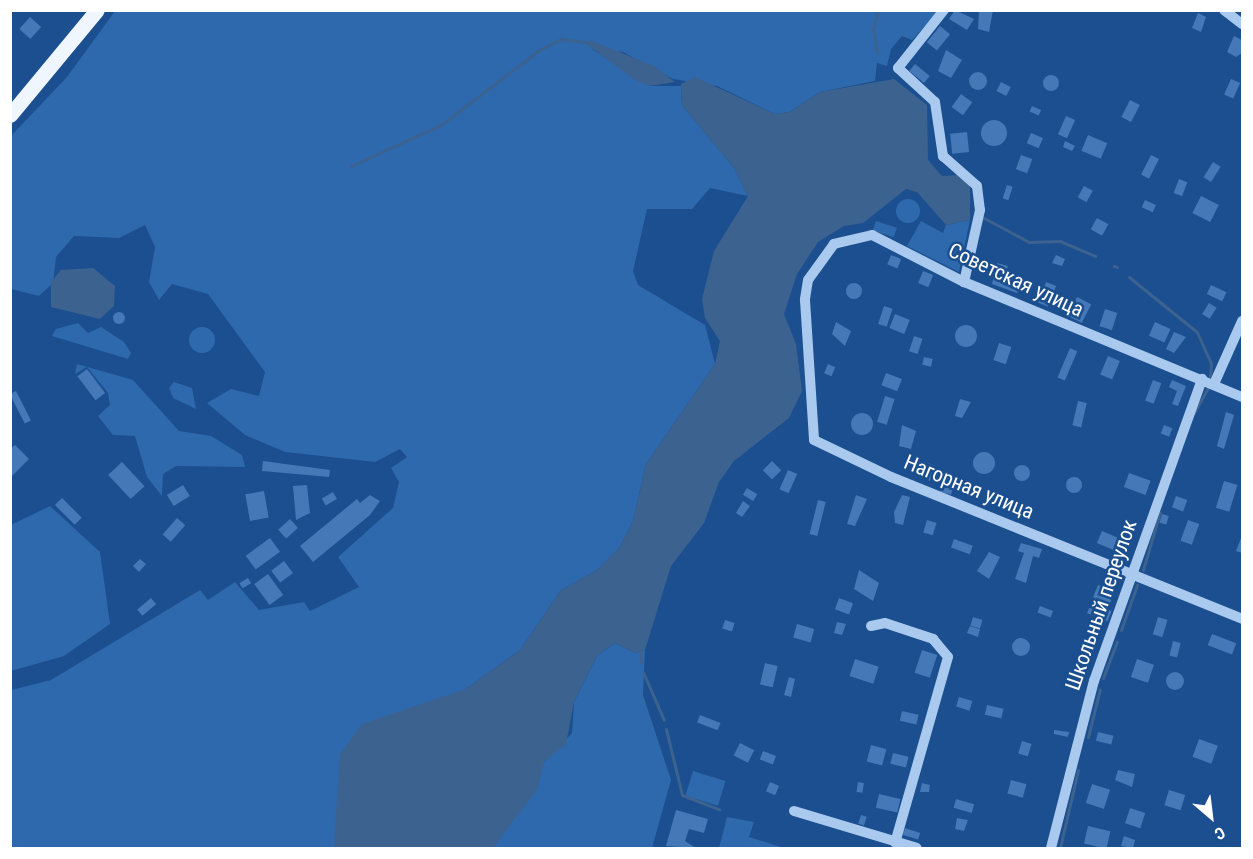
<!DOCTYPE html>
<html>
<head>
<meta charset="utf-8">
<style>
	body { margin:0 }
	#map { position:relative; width:1253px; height:859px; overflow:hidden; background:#1b4f8f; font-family:"Roboto Condensed",sans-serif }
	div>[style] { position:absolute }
	.green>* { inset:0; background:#2e69ad; transform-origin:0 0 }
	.round { border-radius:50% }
	.water>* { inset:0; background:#3c6290 }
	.stream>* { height:3px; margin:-1.5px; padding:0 1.5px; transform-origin:1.5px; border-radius:1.5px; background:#3c6290 }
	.building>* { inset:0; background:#4478b7; transform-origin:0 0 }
	.minor>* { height:10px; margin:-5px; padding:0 5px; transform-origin:5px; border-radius:5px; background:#a9c9ee }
	.major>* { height:15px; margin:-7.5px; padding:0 7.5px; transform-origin:7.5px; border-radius:7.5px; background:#f0f6ff }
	span { translate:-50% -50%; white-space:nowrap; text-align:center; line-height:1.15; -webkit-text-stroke:5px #1b4f8f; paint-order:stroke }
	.street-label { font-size:21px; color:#fff }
	.frame { position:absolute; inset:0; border:12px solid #fff; pointer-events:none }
	.north { position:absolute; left:1181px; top:787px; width:60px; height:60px; -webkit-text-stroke:4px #1b4f8f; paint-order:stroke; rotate:152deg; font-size:16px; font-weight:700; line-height:24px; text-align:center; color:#fff }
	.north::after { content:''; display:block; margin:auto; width:21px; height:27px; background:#fff; clip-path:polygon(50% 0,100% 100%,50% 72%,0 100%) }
</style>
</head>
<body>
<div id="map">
	<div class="green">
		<i style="clip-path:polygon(115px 11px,939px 11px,912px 40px,902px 36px,891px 49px,887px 66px,877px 63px,875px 81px,820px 92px,790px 112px,775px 114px,717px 86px,673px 79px,623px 52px,592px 49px,650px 86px,681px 86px,682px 105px,734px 168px,748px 196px,710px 188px,692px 209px,647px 209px,633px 271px,638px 285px,705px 325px,715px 364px,646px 464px,633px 521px,620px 547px,596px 571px,561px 590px,520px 650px,466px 689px,544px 762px,572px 733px,574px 702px,597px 656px,615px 643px,636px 653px,645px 650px,643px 695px,671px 780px,652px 848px,11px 848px,11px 690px,51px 680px,200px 590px,208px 600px,235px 582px,259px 610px,304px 602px,310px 611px,359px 587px,338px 557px,393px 508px,399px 482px,391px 468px,407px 457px,400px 449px,375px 462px,285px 452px,245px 435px,207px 403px,231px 389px,259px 396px,265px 372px,208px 294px,172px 284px,159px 300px,149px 282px,155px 247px,145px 225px,119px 238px,74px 236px,56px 257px,53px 283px,39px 296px,11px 289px,10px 137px,67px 77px)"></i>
		<i class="round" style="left:896px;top:199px;width:24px;height:24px"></i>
		<i style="clip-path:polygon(970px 220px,959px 272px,907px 246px,921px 221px,943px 233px,946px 225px)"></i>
		<i style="left:876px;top:221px;width:22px;height:10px;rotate:18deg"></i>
		<i style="clip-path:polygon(78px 323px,88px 333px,101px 327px,124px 342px,131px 353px,128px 359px,52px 336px,56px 329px)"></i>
		<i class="round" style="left:189px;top:327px;width:26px;height:26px"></i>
		<i style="clip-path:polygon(77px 364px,133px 380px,179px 431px,211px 436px,242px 455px,245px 467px,176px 466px,163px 474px,162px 496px,147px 477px,135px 436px,113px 435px,98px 416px,110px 405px,108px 393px,87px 367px,75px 374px)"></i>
		<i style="clip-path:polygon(174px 382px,192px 388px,196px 409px,173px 398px,169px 388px)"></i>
		<i style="clip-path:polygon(50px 506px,100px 552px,110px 624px,64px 656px,11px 671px,11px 525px)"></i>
		<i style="left:693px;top:771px;width:34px;height:26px;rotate:17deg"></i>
		<i style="clip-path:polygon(727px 817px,754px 822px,749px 837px,784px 848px,719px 848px)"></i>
	</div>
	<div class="water">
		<i style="clip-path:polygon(590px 40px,654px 66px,675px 82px,650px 86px,635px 80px,586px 44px)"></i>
		<i style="clip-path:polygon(695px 77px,775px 114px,790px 112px,820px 92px,894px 79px,927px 105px,928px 160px,942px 176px,958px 175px,970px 184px,970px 220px,946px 225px,917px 192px,906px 189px,863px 223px,844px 226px,818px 242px,797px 274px,784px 314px,796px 344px,802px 391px,789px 418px,734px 461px,719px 482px,704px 523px,671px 566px,645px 650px,636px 653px,615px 643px,597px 656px,574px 702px,566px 744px,544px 762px,537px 790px,493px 848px,334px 848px,340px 754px,362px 724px,466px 689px,520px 650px,561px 590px,596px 571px,620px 547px,633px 521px,646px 464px,715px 364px,720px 341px,705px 318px,702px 299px,714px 251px,748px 196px,734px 168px,682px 105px,681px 84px)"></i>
		<i style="clip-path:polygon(93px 268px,115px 286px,114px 306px,100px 319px,51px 307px,51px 282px,61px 270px)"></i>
	</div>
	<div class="stream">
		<i style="left:877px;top:53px;width:24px;rotate:-99deg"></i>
		<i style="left:873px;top:29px;width:20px;rotate:-75deg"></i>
		<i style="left:351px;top:166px;width:99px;rotate:-24.5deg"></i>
		<i style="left:441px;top:125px;width:123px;rotate:-37.4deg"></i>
		<i style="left:539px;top:50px;width:25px;rotate:-27deg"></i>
		<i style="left:561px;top:39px;width:26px;rotate:7deg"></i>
		<i style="left:984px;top:218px;width:51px;rotate:28.1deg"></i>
		<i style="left:1029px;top:242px;width:31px;rotate:-2deg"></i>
		<i style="left:1060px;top:241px;width:38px;rotate:23deg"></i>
		<i style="left:1114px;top:266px;width:3px;rotate:18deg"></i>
		<i style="left:1129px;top:277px;width:87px;rotate:39deg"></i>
		<i style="left:1197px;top:332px;width:34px;rotate:66deg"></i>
		<i style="left:1211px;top:363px;width:13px;rotate:94deg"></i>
		<i style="left:1194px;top:413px;width:31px;rotate:-61deg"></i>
		<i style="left:1143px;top:570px;width:60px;rotate:-73.7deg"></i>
		<i style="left:1121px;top:630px;width:48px;rotate:-70.4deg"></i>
		<i style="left:641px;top:651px;width:11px;rotate:90deg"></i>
		<i style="left:643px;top:672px;width:52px;rotate:66.4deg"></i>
		<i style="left:1103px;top:678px;width:39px;rotate:-69deg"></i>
		<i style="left:666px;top:729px;width:68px;rotate:76.4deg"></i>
		<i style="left:682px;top:795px;width:40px;rotate:21deg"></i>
		<i style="left:1088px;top:737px;width:49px;rotate:-76deg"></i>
		<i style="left:1060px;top:848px;width:80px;rotate:-77deg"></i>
	</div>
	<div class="building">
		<i style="clip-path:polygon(955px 10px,974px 19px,967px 30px,949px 19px)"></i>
		<i style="clip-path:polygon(979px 10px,993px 10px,989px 32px,978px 29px)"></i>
		<i style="clip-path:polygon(1198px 13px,1206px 17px,1201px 32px,1192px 28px)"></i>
		<i style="left:30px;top:17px;width:15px;height:16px;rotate:42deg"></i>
		<i style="left:940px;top:26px;width:13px;height:21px;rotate:39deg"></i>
		<i style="clip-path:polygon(1234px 36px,1242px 40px,1242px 53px,1236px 57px,1227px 52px)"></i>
		<i style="clip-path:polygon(946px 50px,962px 60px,951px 78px,938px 71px)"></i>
		<i style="left:915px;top:64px;width:19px;height:9px;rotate:39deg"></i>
		<i class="round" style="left:969px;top:72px;width:18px;height:18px"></i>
		<i class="round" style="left:1043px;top:75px;width:16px;height:16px"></i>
		<i style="left:1231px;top:79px;width:10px;height:17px;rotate:24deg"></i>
		<i style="left:1001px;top:82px;width:11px;height:10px;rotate:27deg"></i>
		<i style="left:961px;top:94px;width:14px;height:16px;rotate:36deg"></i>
		<i style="left:1130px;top:100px;width:11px;height:19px;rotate:27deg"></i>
		<i style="left:1032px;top:106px;width:10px;height:6px;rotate:24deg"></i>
		<i style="left:1066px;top:116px;width:10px;height:20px;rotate:24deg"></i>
		<i class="round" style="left:981px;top:120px;width:26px;height:26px"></i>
		<i style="left:967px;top:132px;width:20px;height:17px;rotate:84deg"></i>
		<i style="left:1031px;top:133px;width:13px;height:11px;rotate:23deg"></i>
		<i style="left:1088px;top:135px;width:21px;height:17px;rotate:23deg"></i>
		<i style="clip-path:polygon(1065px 141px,1075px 146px,1072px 151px,1063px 147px)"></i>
		<i style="left:1021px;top:155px;width:12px;height:15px;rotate:20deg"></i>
		<i style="left:1151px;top:155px;width:9px;height:22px;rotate:27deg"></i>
		<i style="left:1213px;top:162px;width:9px;height:18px;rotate:32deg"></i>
		<i style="left:1179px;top:179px;width:9px;height:15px;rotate:21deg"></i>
		<i style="left:1007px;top:185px;width:6px;height:14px;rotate:18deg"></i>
		<i style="left:1084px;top:186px;width:10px;height:13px;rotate:29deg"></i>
		<i style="left:1201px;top:196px;width:20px;height:19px;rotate:27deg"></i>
		<i style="left:1145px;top:200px;width:12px;height:8px;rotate:24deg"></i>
		<i style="left:1097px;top:218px;width:13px;height:13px;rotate:29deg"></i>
		<i style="left:891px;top:255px;width:11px;height:10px;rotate:22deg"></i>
		<i style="clip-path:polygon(1056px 255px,1065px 259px,1062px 266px,1052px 263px)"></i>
		<i style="clip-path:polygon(997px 263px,1008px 266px,1003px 278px,1022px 281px,1017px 293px,992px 284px)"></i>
		<i style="left:923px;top:271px;width:11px;height:13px;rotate:22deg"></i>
		<i style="left:1046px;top:282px;width:11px;height:22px;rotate:22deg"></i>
		<i class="round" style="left:846px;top:283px;width:16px;height:16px"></i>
		<i style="left:1211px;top:285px;width:17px;height:10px;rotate:25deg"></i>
		<i style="left:1077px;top:297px;width:16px;height:21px;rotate:27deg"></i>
		<i style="left:1209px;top:303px;width:9px;height:13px;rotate:32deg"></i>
		<i style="left:884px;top:306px;width:9px;height:19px;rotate:18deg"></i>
		<i style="left:1105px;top:309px;width:13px;height:18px;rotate:18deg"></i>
		<i class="round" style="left:113px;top:312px;width:12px;height:12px"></i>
		<i style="left:895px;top:314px;width:16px;height:15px;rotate:22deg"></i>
		<i style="clip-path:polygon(836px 322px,851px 331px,845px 346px,832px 334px)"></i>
		<i style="left:1155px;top:322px;width:17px;height:15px;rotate:24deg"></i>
		<i class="round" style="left:955px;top:325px;width:22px;height:22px"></i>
		<i style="clip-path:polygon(1174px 332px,1186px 337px,1174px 353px,1166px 349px)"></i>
		<i style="left:914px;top:336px;width:9px;height:16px;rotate:18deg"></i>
		<i style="left:999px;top:343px;width:13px;height:18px;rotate:18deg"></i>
		<i style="left:1070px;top:348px;width:8px;height:32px;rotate:23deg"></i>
		<i style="left:1108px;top:356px;width:13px;height:20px;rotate:23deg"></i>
		<i style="left:924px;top:357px;width:9px;height:8px;rotate:13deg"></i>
		<i style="left:828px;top:364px;width:8px;height:10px;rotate:23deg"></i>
		<i style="left:87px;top:369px;width:30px;height:12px;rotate:53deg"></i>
		<i style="left:886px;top:373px;width:17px;height:13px;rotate:21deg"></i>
		<i style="left:1153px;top:380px;width:9px;height:22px;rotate:21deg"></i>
		<i style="clip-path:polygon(1172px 380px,1186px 386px,1178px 406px,1172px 404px,1177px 391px,1169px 387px)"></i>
		<i style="left:16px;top:391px;width:33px;height:7px;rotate:63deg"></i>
		<i style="left:885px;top:396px;width:10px;height:27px;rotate:17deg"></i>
		<i style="clip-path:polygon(960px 399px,971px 402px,962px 418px,955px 416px)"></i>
		<i style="left:1078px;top:401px;width:9px;height:25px;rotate:13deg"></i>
		<i style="clip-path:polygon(1226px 412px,1234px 415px,1224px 449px,1217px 446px)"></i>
		<i class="round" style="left:851px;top:413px;width:22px;height:22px"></i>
		<i style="clip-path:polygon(902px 425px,916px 431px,911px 449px,899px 446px)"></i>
		<i style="left:1164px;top:425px;width:9px;height:9px;rotate:21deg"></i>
		<i style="clip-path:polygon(15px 445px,29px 459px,12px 476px,10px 449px)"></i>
		<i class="round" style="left:973px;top:452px;width:22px;height:22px"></i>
		<i style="clip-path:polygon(263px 461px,330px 470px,329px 477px,262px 471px)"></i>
		<i style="left:772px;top:461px;width:13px;height:13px;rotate:45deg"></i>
		<i style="left:122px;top:462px;width:33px;height:19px;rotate:47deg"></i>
		<i style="clip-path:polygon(928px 463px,935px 466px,930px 481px,925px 479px)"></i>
		<i class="round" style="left:1014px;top:465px;width:16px;height:16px"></i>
		<i style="left:788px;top:470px;width:10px;height:21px;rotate:24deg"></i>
		<i style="left:1129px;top:473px;width:23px;height:15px;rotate:20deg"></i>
		<i class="round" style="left:1066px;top:477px;width:16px;height:16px"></i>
		<i style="left:1224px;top:481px;width:14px;height:28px;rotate:17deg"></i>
		<i style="left:183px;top:485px;width:13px;height:19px;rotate:58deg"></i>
		<i style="clip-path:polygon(307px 485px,310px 513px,296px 520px,293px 486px)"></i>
		<i style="left:942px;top:486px;width:11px;height:6px;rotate:15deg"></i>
		<i style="left:747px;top:488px;width:12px;height:8px;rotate:31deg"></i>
		<i style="left:264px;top:491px;width:27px;height:19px;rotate:80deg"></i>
		<i style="left:333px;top:492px;width:8px;height:13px;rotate:60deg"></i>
		<i style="clip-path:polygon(370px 495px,380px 501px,370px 515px,313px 562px,300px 546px,357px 499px,360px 503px)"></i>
		<i style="clip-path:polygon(856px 495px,867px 499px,855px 526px,847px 524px)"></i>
		<i style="clip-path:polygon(902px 495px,910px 497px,903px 525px,895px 523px,894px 512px)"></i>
		<i style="left:1176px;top:496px;width:12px;height:12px;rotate:20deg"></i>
		<i style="left:62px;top:498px;width:28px;height:10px;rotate:45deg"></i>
		<i style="left:818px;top:500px;width:8px;height:35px;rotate:14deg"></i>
		<i style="clip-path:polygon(743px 501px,750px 506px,742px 517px,736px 513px)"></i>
		<i style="left:1162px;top:514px;width:7px;height:9px;rotate:16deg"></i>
		<i style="left:177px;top:518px;width:11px;height:22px;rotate:41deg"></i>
		<i style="left:290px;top:519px;width:12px;height:16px;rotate:48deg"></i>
		<i style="left:927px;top:520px;width:10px;height:13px;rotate:17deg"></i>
		<i style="left:1188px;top:520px;width:12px;height:22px;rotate:20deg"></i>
		<i style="left:1102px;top:531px;width:21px;height:13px;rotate:23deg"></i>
		<i style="left:270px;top:538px;width:17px;height:30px;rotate:54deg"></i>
		<i style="clip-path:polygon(1241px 538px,1242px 538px,1242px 553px,1236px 551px)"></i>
		<i style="left:954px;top:539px;width:20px;height:9px;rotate:20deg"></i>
		<i style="clip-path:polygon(1021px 543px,1042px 549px,1039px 558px,1033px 556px,1026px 583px,1015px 579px,1024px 553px,1018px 551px)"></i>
		<i style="clip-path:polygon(989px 552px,1000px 557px,989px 579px,977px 571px)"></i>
		<i style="clip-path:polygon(140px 559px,146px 564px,139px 572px,133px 566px)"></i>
		<i style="left:284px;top:561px;width:15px;height:16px;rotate:53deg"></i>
		<i style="clip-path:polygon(859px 570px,879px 583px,873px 601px,854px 589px)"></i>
		<i style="left:268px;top:574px;width:26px;height:17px;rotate:54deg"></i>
		<i style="left:248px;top:578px;width:6px;height:10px;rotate:59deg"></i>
		<i style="left:1098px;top:585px;width:18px;height:15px;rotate:22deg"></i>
		<i style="left:151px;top:598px;width:8px;height:18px;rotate:50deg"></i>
		<i style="left:839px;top:598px;width:15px;height:12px;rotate:20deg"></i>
		<i style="left:1091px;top:603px;width:22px;height:11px;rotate:21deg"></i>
		<i style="left:1040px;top:606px;width:14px;height:7px;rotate:21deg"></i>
		<i style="left:973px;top:617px;width:10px;height:9px;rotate:17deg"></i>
		<i style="left:1158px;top:617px;width:10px;height:18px;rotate:17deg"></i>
		<i style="left:725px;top:620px;width:10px;height:9px;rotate:17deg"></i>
		<i style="clip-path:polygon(837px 622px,846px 624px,842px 635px,834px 633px)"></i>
		<i style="left:797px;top:624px;width:18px;height:14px;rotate:16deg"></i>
		<i style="clip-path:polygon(970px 626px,980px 629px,978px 637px,967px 633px)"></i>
		<i style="left:1212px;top:634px;width:26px;height:12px;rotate:21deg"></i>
		<i class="round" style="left:1012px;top:638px;width:18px;height:18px"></i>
		<i style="left:1173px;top:641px;width:8px;height:15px;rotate:14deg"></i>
		<i style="left:922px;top:650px;width:16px;height:24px;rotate:18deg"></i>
		<i style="left:855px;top:659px;width:25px;height:18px;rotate:18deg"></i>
		<i style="left:1137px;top:659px;width:18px;height:19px;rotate:19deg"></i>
		<i style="left:765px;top:663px;width:13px;height:22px;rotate:13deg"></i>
		<i class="round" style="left:1166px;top:672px;width:18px;height:18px"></i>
		<i style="clip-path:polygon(789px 677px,795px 679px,791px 697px,784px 695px)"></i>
		<i style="left:959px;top:697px;width:14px;height:10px;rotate:17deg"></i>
		<i style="left:987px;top:705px;width:17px;height:10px;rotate:13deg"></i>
		<i style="left:902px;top:711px;width:17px;height:10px;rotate:13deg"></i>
		<i style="left:700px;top:715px;width:22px;height:8px;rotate:21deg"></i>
		<i style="clip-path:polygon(1054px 730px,1069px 732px,1068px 737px,1054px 734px)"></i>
		<i style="left:1098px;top:732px;width:16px;height:9px;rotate:14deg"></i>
		<i style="left:1199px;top:739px;width:20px;height:19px;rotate:20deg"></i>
		<i style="left:1022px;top:741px;width:10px;height:13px;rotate:17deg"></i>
		<i style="left:740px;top:743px;width:16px;height:14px;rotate:27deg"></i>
		<i style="left:871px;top:745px;width:16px;height:17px;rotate:15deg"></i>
		<i style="left:763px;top:751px;width:14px;height:9px;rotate:21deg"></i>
		<i style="left:893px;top:753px;width:16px;height:11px;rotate:14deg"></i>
		<i style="clip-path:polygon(1118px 770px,1135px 774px,1132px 787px,1115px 780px)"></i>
		<i style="left:1011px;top:780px;width:16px;height:14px;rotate:15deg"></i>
		<i style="left:770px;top:782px;width:10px;height:10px;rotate:24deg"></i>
		<i style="left:858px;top:782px;width:6px;height:10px;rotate:9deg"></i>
		<i style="clip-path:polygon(922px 783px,930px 785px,929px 792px,920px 792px)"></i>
		<i style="left:1092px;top:784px;width:19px;height:20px;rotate:18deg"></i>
		<i style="left:1169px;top:790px;width:17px;height:16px;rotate:17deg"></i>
		<i style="left:879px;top:794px;width:22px;height:14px;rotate:13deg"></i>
		<i style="left:956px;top:799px;width:19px;height:9px;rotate:16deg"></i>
		<i style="left:1130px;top:808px;width:16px;height:16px;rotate:18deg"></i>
		<i style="clip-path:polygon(676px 810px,708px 819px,704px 833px,689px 829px,685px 841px,696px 848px,666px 846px)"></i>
		<i style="left:861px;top:815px;width:6px;height:9px;rotate:18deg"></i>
		<i style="clip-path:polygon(957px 818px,968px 820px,964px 831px,955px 829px)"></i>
		<i style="left:1088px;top:826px;width:23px;height:18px;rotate:13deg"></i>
		<i style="left:905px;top:828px;width:16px;height:7px;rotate:18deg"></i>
		<i style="clip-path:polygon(1124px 836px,1135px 840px,1133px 848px,1121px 846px)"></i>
	</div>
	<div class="minor">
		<i style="left:944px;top:10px;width:74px;rotate:128.4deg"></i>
		<i style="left:898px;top:68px;width:50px;rotate:42.6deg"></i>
		<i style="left:935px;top:102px;width:55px;rotate:81.6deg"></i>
		<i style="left:943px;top:156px;width:45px;rotate:41.4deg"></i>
		<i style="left:977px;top:186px;width:24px;rotate:83deg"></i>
		<i style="left:980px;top:210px;width:74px;rotate:102.5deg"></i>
		<i style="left:1224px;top:10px;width:23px;rotate:38deg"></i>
		<i style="left:1214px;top:384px;width:69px;rotate:-66deg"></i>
		<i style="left:1242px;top:397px;width:301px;rotate:-157.5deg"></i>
		<i style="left:964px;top:282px;width:103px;rotate:-152.9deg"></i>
		<i style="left:872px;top:235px;width:39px;rotate:167deg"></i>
		<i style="left:834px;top:244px;width:44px;rotate:125.8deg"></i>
		<i style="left:808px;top:280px;width:20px;rotate:99deg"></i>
		<i style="left:805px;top:300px;width:140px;rotate:86.3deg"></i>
		<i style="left:814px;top:440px;width:85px;rotate:25.7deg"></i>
		<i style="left:891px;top:477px;width:379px;rotate:22deg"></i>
		<i style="left:871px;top:626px;width:14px;rotate:-12deg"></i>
		<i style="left:885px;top:623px;width:51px;rotate:18.4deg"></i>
		<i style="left:933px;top:639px;width:23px;rotate:50deg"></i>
		<i style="left:948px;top:657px;width:193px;rotate:105.9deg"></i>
		<i style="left:794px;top:811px;width:128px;rotate:16.7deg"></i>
		<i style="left:1051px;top:848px;width:172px;rotate:-75.6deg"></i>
		<i style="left:1094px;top:681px;width:321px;rotate:-70.3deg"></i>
	</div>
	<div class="major">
		<i style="left:10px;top:115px;width:136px;rotate:-50.4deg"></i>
	</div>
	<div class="street-label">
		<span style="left:1016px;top:280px;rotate:25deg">Советская улица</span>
		<span style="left:969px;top:487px;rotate:22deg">Нагорная улица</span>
		<span style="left:1101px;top:605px;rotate:-71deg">Школьный переулок</span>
	</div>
	<div class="frame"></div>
	<div class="north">С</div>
</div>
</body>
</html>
